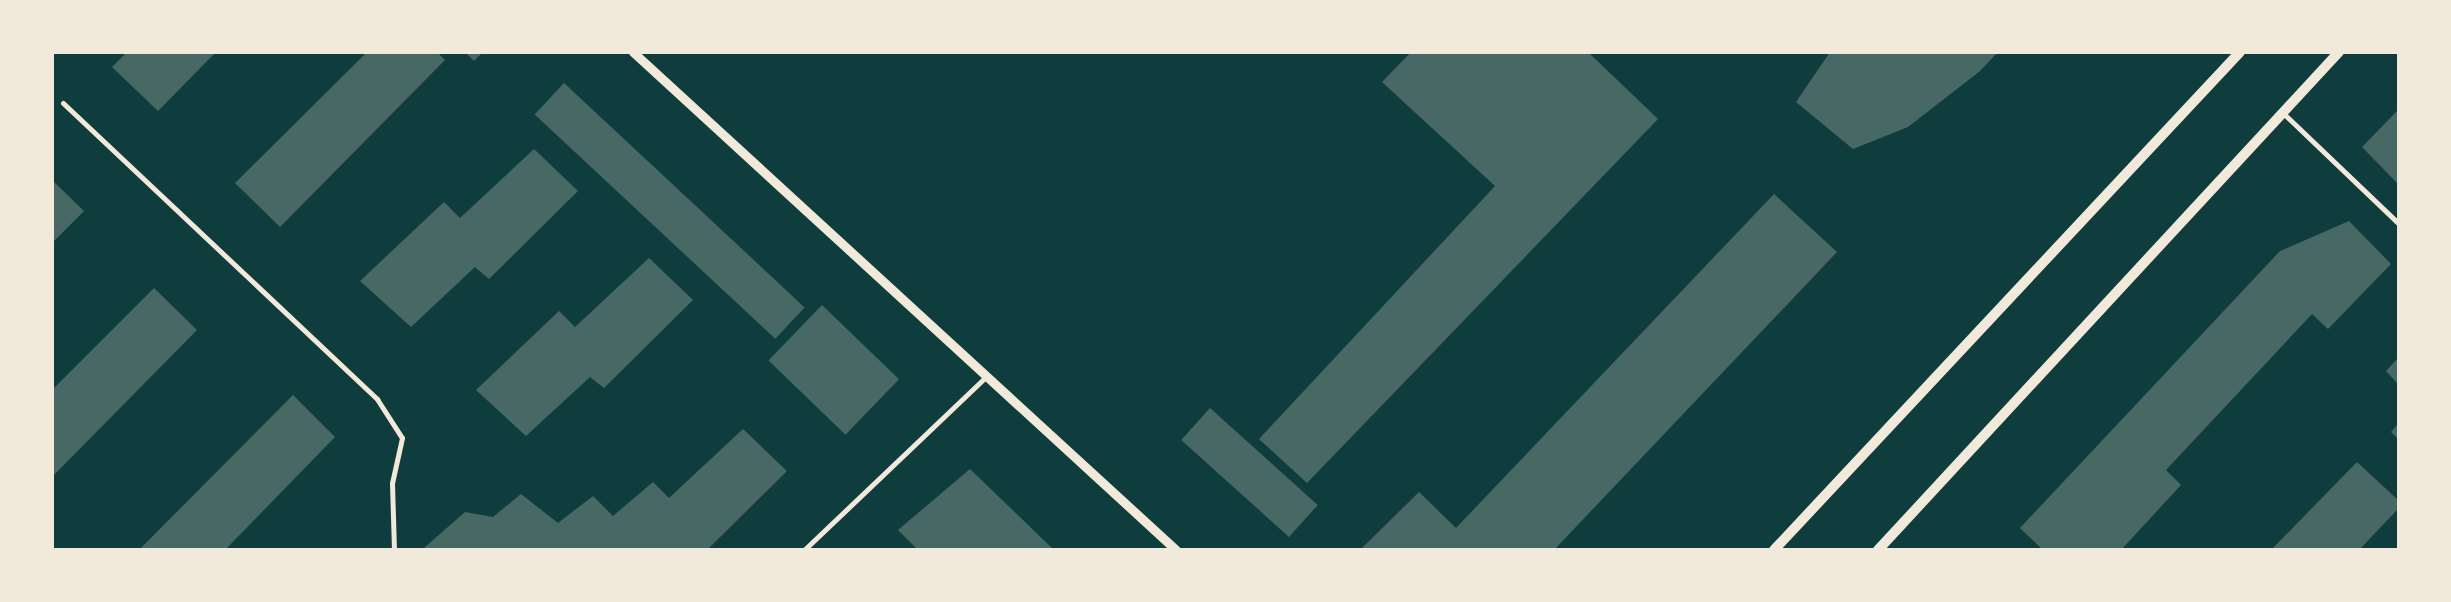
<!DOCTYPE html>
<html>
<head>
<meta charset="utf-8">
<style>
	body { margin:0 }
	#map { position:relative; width:2451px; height:602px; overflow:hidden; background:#0f3d3e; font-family:"PT Sans Narrow",sans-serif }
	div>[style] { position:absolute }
	.building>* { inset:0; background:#486865; transform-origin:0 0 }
	.minor>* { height:5px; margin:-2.5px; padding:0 2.5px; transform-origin:2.5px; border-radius:2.5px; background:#f1e9da }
	.tertiary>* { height:9px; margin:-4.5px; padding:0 4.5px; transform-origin:4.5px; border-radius:4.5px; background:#f1e9da }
	.secondary>* { height:10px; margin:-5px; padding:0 5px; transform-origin:5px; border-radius:5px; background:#f1e9da }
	span { translate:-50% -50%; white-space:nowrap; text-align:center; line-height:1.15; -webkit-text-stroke:4px #f1e9da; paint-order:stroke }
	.frame { position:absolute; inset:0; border:54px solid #f1e9da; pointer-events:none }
</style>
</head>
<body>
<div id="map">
	<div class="building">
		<i style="clip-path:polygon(127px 52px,216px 52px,158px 111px,112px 67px)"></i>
		<i style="clip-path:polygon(367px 52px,437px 52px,445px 60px,280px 227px,235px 183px)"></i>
		<i style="clip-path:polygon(465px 52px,483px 52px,474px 61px)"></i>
		<i style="clip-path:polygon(1411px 52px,1588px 52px,1658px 119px,1307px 483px,1259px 439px,1495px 186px,1382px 82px)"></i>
		<i style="clip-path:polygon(1830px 52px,1998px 52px,1980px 71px,1908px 127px,1853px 149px,1796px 102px)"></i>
		<i style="left:564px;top:83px;width:329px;height:43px;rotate:43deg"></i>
		<i style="clip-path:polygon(2398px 110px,2398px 184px,2362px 147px)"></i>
		<i style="clip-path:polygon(534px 149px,578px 191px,489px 279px,475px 267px,411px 327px,360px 281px,444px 202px,460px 218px)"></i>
		<i style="clip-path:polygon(52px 180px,84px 211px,52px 243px)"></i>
		<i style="clip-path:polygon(1774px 194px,1837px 252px,1554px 550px,1360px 550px,1419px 492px,1456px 528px)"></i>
		<i style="clip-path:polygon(2349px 221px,2391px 264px,2328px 329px,2312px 314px,2166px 470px,2181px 485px,2121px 550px,2043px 550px,2020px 528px,2280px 251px)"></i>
		<i style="clip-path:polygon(649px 258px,693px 300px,604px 388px,590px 377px,526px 436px,476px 390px,559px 311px,575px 327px)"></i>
		<i style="clip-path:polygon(154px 288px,197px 330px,52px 477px,52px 390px)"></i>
		<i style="left:822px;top:305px;width:107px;height:77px;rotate:44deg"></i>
		<i style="clip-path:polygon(2398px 358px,2398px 384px,2386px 371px)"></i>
		<i style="clip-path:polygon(293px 395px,335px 437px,225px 550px,139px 550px)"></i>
		<i style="left:1210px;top:408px;width:145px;height:43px;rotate:42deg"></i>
		<i style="clip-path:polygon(2398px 424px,2398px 439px,2391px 432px)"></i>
		<i style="clip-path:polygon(743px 429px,787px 471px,707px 550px,686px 550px,683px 548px,681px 550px,424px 548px,465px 512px,493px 517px,521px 494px,558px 523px,593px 496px,613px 516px,653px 482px,669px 498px)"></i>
		<i style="clip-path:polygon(2357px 462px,2398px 500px,2398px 509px,2359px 550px,2271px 550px)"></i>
		<i style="clip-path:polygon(970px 469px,1054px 550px,918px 550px,898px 530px)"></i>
	</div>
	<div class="minor">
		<i style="left:63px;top:103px;width:432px;rotate:43.3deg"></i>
		<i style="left:377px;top:399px;width:46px;rotate:57.3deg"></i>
		<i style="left:402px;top:438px;width:46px;rotate:102.5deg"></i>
		<i style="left:392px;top:483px;width:67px;rotate:88.3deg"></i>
		<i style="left:2283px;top:113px;width:159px;rotate:43.7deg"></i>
		<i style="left:804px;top:550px;width:253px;rotate:-43.6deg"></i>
	</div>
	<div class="tertiary">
		<i style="left:633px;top:52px;width:737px;rotate:42.52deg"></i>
	</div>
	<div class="secondary">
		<i style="left:1774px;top:550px;width:682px;rotate:-46.9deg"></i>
		<i style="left:1878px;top:550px;width:679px;rotate:-47.21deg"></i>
	</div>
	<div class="frame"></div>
</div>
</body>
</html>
